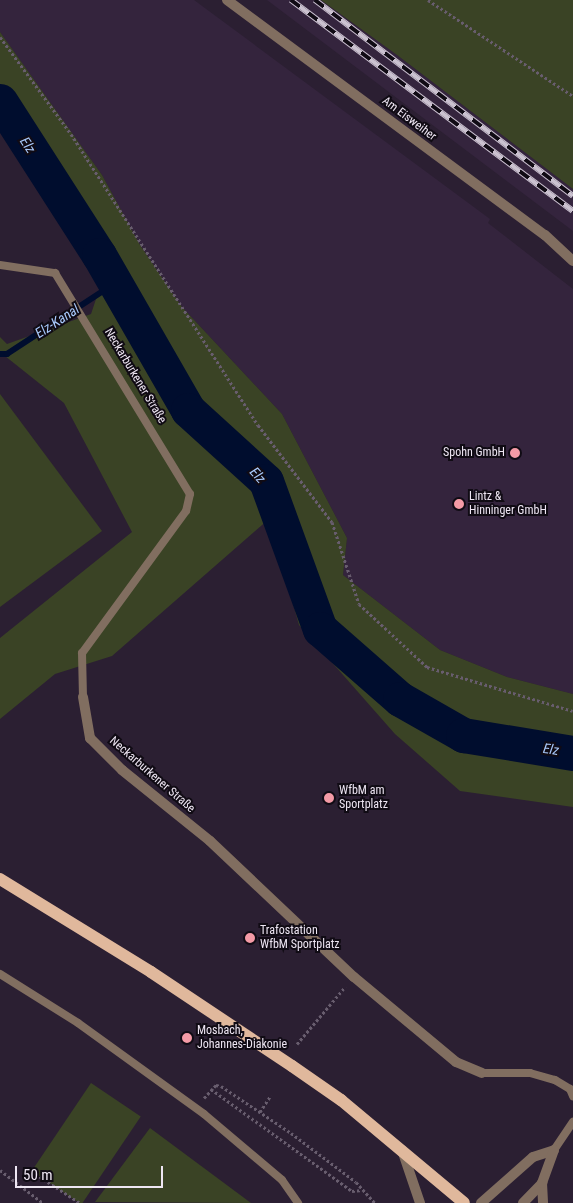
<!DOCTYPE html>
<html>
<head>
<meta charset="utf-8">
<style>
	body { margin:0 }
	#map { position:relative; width:573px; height:1203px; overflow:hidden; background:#2b1f32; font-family:"Roboto Condensed",sans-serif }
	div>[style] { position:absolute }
	.built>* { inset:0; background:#34243d }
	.green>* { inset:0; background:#3a4325; transform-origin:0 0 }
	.stream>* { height:5.5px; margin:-2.75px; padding:0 2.75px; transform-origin:2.75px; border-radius:2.75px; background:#000d2e }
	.river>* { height:35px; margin:-17.5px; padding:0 17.5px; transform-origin:17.5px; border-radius:17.5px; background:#000d2e }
	.path>* { height:3px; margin-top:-1.5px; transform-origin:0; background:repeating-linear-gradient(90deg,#685d6e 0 2.5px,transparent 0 5px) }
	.lane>* { height:8px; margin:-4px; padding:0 4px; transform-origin:4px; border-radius:4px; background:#816e60 }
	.street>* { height:10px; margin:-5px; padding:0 5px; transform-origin:5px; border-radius:5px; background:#816e60 }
	.primary>* { height:12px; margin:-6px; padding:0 6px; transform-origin:6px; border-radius:6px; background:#e0b89c }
	.rail>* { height:5.5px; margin-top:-2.75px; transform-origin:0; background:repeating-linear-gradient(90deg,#100b14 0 11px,#cbc2d0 0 22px); box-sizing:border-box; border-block:1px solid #cbc2d0 }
	.dots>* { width:14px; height:14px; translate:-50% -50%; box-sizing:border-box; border:2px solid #100b14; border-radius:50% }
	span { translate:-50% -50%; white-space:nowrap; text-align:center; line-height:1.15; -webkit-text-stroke:4px #100b14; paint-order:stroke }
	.street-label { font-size:12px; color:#eee6f3 }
	.poi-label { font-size:12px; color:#eee6f3 }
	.right { translate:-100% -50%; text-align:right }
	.left { translate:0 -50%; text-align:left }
	.water-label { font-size:14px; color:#a9cafd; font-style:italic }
	.scale { position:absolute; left:15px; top:1166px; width:148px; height:22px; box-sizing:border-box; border:2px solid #eee6f3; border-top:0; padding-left:6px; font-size:15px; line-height:18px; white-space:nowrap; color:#eee6f3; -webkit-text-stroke:4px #100b14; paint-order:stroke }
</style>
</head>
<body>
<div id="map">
	<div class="built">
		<i style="clip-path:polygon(0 0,194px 0,490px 219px,488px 223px,573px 289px,573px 694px,507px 677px,440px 650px,343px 575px,347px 538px,282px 414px,182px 307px,140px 245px,102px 175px,0 32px)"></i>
		<i style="clip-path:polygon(267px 0,321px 0,397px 55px,573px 189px,573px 231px)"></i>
	</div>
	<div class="green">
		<i style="clip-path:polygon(321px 0,573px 0,573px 189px,397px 55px)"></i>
		<i style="clip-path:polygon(0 32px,102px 175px,140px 245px,182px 307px,282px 414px,347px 538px,343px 575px,440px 650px,507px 677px,573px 694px,573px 807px,460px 791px,395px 734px,299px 625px,269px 519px,112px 656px,55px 674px,0 719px,0 638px,132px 532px,64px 403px,0 352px,0 337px,7px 344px,91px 314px,101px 284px,0 105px)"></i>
		<i style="clip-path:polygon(0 394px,102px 531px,0 607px)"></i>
		<i style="left:91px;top:1083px;width:60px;height:106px;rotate:34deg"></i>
		<i style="clip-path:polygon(150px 1128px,251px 1203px,95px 1202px)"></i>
	</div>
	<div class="stream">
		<i style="left:0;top:354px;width:7px"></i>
		<i style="left:7px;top:354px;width:128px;rotate:-33.2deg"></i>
	</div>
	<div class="river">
		<i style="left:0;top:101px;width:183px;rotate:57.3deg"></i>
		<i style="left:99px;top:255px;width:179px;rotate:60.1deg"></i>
		<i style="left:188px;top:410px;width:105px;rotate:42.3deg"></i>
		<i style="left:266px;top:481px;width:158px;rotate:70deg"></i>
		<i style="left:320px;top:629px;width:106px;rotate:41.2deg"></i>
		<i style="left:400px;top:699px;width:73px;rotate:29.7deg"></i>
		<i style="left:463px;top:735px;width:111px;rotate:9.3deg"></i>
	</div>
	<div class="path">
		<i style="left:428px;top:0;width:174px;rotate:33.5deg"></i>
		<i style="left:0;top:37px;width:120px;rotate:53.8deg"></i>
		<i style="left:71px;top:134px;width:346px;rotate:57.3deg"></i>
		<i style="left:258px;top:425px;width:122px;rotate:52.7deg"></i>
		<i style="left:332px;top:522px;width:86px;rotate:71.8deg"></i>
		<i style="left:359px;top:604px;width:93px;rotate:42.8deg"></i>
		<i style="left:427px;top:667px;width:152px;rotate:16.8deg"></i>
		<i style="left:297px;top:1044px;width:75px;rotate:-49.9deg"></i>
		<i style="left:211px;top:1089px;width:174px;rotate:35.9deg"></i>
		<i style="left:352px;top:1191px;width:10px;rotate:-6deg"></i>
		<i style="left:204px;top:1098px;width:18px;rotate:-47deg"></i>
		<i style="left:216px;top:1085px;width:5px;rotate:11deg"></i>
		<i style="left:221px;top:1086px;width:84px;rotate:33.9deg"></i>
		<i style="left:291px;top:1133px;width:81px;rotate:37deg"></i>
		<i style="left:356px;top:1182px;width:28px;rotate:48deg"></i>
		<i style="left:260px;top:1112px;width:20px;rotate:-57deg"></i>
		<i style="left:0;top:1170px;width:54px;rotate:37.5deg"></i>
		<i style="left:31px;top:1171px;width:59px;rotate:33.1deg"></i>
	</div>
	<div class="lane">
		<i style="left:0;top:265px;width:56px;rotate:8.3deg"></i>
		<i style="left:55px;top:273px;width:259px;rotate:58.6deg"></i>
		<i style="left:190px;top:494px;width:17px;rotate:103deg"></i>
		<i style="left:186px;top:511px;width:176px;rotate:126.2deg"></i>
		<i style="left:82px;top:653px;width:44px;rotate:88.7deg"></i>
		<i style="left:0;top:974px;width:92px;rotate:32.1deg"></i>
		<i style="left:78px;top:1023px;width:155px;rotate:35.8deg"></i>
		<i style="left:204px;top:1114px;width:102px;rotate:40.2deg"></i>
		<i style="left:282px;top:1180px;width:28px;rotate:55deg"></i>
		<i style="left:482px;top:1073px;width:48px"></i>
		<i style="left:530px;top:1073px;width:26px;rotate:16deg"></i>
		<i style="left:555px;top:1080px;width:17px;rotate:31deg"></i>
		<i style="left:570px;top:1089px;width:8px;rotate:67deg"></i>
		<i style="left:554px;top:1150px;width:34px;rotate:-56deg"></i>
	</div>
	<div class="street">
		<i style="left:227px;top:0;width:395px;rotate:36.5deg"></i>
		<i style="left:545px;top:235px;width:38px;rotate:43deg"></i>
		<i style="left:83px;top:697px;width:42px;rotate:80.3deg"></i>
		<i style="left:90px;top:738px;width:45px;rotate:45deg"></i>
		<i style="left:122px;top:770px;width:113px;rotate:38.9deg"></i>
		<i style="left:210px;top:841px;width:198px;rotate:43.4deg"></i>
		<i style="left:354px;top:977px;width:133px;rotate:39.8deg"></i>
		<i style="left:456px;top:1062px;width:28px;rotate:23deg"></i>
		<i style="left:402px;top:1150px;width:56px;rotate:71.2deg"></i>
		<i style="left:542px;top:1183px;width:20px;rotate:87deg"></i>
		<i style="left:481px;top:1203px;width:69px;rotate:-41.5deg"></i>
		<i style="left:533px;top:1157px;width:22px;rotate:-18deg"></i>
		<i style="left:523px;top:1203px;width:28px;rotate:-46deg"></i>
		<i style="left:542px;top:1183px;width:35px;rotate:-70deg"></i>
	</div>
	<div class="primary">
		<i style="left:0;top:879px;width:177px;rotate:31.6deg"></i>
		<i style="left:151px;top:972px;width:169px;rotate:33.7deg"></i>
		<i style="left:292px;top:1066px;width:60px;rotate:34.8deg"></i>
		<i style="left:341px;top:1100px;width:160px;rotate:39.9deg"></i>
	</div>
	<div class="rail">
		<i style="left:291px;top:0;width:352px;rotate:36.8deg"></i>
		<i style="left:315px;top:0;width:324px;rotate:37.2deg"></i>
	</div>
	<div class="dots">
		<i style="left:515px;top:453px;background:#f49aa6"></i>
		<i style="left:459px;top:504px;background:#f49aa6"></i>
		<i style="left:329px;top:798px;background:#f49aa6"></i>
		<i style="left:250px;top:938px;background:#f49aa6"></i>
		<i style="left:187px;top:1038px;background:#f49aa6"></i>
	</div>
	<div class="street-label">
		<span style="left:409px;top:119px;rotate:37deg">Am Eisweiher</span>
		<span style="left:135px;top:376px;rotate:59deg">Neckarburkener Straße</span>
		<span style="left:152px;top:775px;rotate:41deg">Neckarburkener Straße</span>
	</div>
	<div class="poi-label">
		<span class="right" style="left:505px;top:453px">Spohn GmbH</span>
		<span class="left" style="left:469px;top:504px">Lintz &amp;<br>Hinninger GmbH</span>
		<span class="left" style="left:339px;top:798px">WfbM am<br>Sportplatz</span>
		<span class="left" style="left:260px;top:938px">Trafostation<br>WfbM Sportplatz</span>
		<span class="left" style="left:197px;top:1038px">Mosbach,<br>Johannes-Diakonie</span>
	</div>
	<div class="water-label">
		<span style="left:28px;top:145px;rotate:57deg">Elz</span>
		<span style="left:57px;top:321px;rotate:-33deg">Elz-Kanal</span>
		<span style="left:258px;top:475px;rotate:48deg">Elz</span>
		<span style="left:551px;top:749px;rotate:9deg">Elz</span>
	</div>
	<div class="scale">50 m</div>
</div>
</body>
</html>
